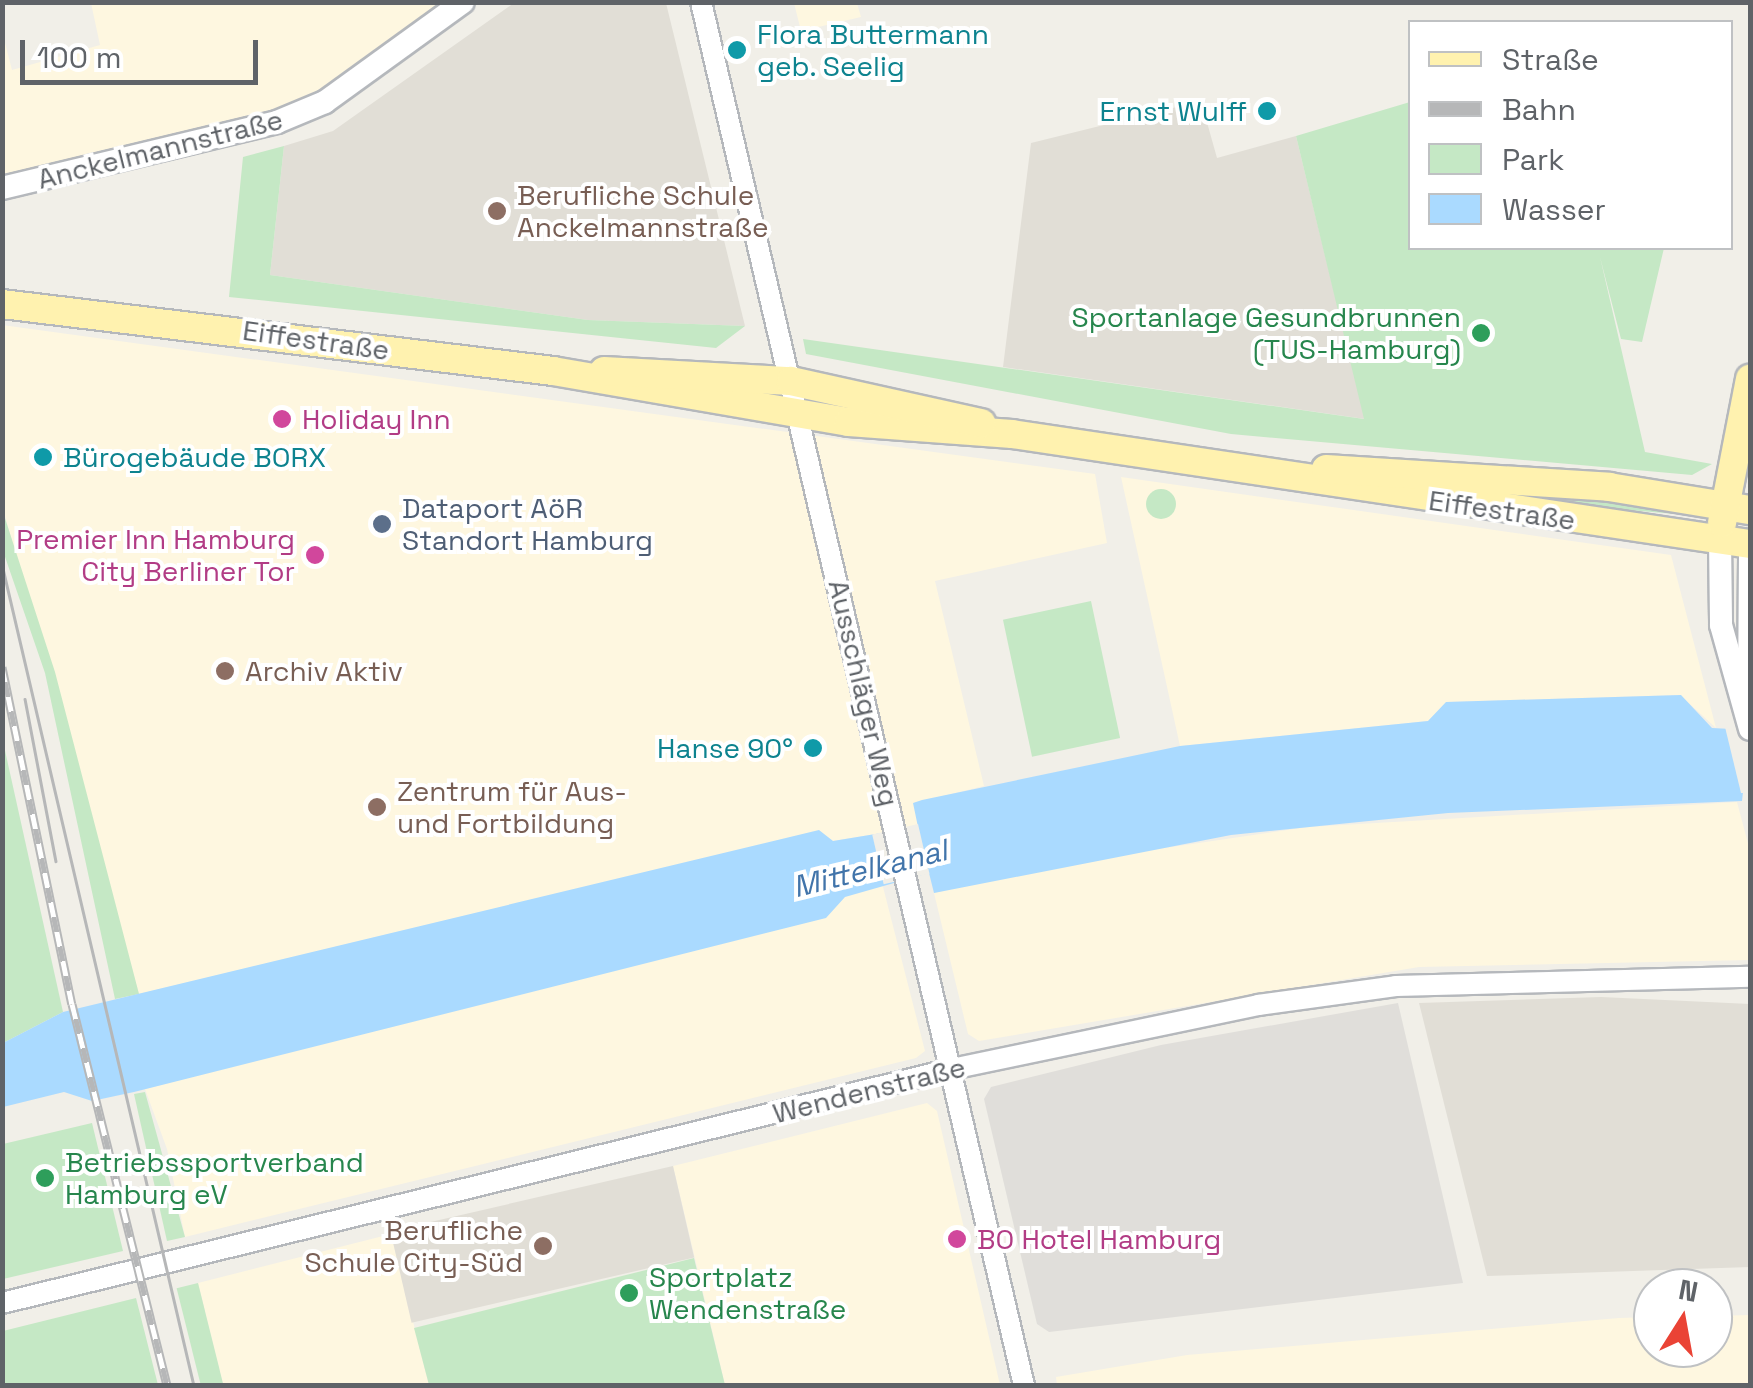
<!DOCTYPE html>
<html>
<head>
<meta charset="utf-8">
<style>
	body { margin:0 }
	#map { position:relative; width:1753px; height:1388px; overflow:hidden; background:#f1efe8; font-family:"Space Grotesk",sans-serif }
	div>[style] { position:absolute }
	.commercial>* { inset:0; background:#fef7e0 }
	.industrial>* { inset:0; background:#e0deda }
	.education>* { inset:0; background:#e1ded6; transform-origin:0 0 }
	.green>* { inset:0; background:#c5e8c5; transform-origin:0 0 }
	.round { border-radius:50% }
	.water>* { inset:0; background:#aadaff }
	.pier>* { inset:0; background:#f1efe8; transform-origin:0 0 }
	.roads { filter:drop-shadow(2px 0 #b5b8bc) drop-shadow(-2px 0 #b5b8bc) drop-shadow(0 2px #b5b8bc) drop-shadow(0 -2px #b5b8bc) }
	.tertiary>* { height:20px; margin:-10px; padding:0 10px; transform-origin:10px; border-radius:10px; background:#fff }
	.secondary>* { height:22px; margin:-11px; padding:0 11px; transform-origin:11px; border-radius:11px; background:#fff }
	.primary>* { height:28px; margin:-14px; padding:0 14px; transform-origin:14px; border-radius:14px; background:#fff2af }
	.tram>* { height:2.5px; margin:-1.25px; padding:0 1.25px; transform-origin:1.25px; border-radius:1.25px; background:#b6b7b8 }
	.rail>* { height:9px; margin-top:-4.5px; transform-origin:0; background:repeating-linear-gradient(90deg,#fff 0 15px,#b6b7b8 0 30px); box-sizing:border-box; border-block:2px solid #b6b7b8 }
	.dots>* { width:28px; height:28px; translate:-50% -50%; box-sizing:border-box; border:5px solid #fff; border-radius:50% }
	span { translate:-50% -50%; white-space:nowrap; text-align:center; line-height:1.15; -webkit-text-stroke:8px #fff; paint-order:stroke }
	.culture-label { font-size:28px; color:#0d838f }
	.left { translate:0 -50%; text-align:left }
	.right { translate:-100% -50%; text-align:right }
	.street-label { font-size:28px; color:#5f6368 }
	.education-label { font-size:28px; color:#785e54 }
	.leisure-label { font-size:28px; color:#27864d }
	.hotel-label { font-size:28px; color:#b23c85 }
	.service-label { font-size:28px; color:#4e5e75 }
	.water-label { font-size:30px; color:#4174aa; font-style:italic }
	.frame { position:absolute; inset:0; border:5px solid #5f6368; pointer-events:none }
	.legend { position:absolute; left:1408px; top:20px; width:325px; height:230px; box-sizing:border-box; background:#fff; border:2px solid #bfc1c3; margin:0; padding:12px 18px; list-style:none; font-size:30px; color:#5f6368 }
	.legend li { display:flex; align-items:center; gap:20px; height:50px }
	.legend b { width:50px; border:2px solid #bfc1c3 }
	.north { position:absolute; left:1633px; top:1268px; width:100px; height:100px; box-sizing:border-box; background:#fff; border:2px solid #bfc1c3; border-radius:50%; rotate:11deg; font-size:28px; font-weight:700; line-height:40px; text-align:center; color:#5f6368 }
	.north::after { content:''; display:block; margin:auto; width:35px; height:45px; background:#ea4335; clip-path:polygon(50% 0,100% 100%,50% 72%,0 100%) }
	.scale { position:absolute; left:20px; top:40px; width:238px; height:45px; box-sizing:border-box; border:5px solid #5f6368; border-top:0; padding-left:12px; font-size:30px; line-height:35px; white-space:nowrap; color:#5f6368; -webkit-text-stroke:8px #fff; paint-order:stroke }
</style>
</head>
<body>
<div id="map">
	<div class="commercial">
		<i style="clip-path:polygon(91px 3px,447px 3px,300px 103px,3px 180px,2px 31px,12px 70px,100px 45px)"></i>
		<i style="clip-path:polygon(794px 3px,857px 3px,861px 17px,801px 31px)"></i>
		<i style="clip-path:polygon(2px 325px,1095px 474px,1107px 543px,935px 581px,984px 786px,914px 803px,919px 827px,833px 841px,819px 831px,139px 994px,3px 509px)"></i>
		<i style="clip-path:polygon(1121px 477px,1671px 555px,1716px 728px,1680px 695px,1447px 702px,1428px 721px,1180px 746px)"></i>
		<i style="clip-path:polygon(1737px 802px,1750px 851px,1750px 960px,1419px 967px,979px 1041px,968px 1034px,934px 893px,1042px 866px,1308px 827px)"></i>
		<i style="clip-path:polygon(882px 883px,925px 1051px,916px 1058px,185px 1237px,167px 1149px,145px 1089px,134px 1092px,568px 978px)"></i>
		<i style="clip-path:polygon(927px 1103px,937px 1111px,1000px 1385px,725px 1385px,673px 1166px)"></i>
		<i style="clip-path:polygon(391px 1234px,429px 1385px,223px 1385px,198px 1283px)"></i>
		<i style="clip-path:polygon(1750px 1315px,1750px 1385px,1057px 1386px,1056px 1377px,1187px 1355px,1619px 1318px,1653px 1317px,1653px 1348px,1713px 1348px,1713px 1316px)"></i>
	</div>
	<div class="industrial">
		<i style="clip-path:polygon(1398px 1003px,1463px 1283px,1049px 1332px,1037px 1324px,984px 1099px,991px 1087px,1161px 1045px)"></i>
	</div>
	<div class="education">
		<i style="clip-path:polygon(514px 3px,666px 3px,745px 326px,588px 320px,270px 275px,284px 146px,333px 131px)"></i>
		<i style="clip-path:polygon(1201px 101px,1217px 158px,1296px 136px,1365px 419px,1003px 367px,1031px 143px)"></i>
		<i style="clip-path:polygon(1601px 997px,1750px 1004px,1750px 1267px,1487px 1276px,1419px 1003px)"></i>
		<i style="left:673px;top:1166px;width:94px;height:290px;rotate:77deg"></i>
	</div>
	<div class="green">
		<i style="clip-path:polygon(1410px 102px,1410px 248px,1664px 248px,1642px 342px,1621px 339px,1600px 257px,1645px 452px,1712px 464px,1692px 475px,1231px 434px,806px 354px,803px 339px,1364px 419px,1296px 136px)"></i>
		<i style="clip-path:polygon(284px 146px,270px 275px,588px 320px,745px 326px,716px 348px,229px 297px,243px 157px)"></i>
		<i style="left:1469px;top:487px;width:205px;height:9px;rotate:5deg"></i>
		<i class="round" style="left:1146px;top:489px;width:30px;height:30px"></i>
		<i style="clip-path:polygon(2px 509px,55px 672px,139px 994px,115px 999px,45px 673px,3px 551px)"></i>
		<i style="left:1091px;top:601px;width:140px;height:90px;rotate:78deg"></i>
		<i style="clip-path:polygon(2px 737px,63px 1012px,3px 1043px,2px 1043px)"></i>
		<i style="clip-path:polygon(145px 1092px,185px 1237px,167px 1241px,134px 1094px)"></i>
		<i style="clip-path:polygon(92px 1123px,123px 1251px,3px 1279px,3px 1144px)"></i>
		<i style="clip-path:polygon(694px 1258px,725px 1385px,429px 1385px,414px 1328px)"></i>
		<i style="left:198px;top:1283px;width:105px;height:22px;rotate:76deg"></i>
		<i style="clip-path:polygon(136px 1298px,158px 1385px,3px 1385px,3px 1331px)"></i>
	</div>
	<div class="water">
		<i style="clip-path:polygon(1681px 695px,1712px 728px,1750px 730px,1742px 801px,1448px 813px,1231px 835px,934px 893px,929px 873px,845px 897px,826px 918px,134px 1092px,92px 1101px,64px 1092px,3px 1107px,3px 1043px,63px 1012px,819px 830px,833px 841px,918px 827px,913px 803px,922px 800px,1180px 746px,1428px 721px,1446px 702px)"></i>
	</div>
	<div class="pier">
		<i style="clip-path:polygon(1725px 727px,1750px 728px,1745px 793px,1741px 793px)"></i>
		<i style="left:918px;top:824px;width:51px;height:47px;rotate:77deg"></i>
	</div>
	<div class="roads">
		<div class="tertiary">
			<i style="left:701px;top:2px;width:1421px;rotate:76.86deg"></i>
			<i style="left:2px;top:1303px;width:978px;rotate:-13.84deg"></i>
			<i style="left:952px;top:1069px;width:313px;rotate:-11.8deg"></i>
			<i style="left:1258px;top:1005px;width:139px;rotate:-7.8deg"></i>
			<i style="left:1396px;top:986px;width:354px;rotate:-1.5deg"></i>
		</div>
		<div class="secondary">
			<i style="left:2px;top:188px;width:283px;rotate:-13.5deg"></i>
			<i style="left:277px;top:122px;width:52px;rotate:-22.6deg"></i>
			<i style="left:325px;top:102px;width:170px;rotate:-35.9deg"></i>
			<i style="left:1720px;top:539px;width:86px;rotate:89.3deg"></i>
			<i style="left:1721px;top:625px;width:108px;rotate:74.4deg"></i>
			<i style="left:1749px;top:700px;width:153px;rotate:-89.6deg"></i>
		</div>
		<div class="primary">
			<i style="left:2px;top:304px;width:555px;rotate:6.93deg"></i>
			<i style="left:553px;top:371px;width:300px;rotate:9.8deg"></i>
			<i style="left:849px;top:422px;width:163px;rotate:4.2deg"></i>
			<i style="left:1012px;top:434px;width:746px;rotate:8.48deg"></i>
			<i style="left:604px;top:371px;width:187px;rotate:3.1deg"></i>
			<i style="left:791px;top:381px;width:195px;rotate:12.5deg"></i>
			<i style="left:1326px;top:469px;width:284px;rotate:3.6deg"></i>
			<i style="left:1609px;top:487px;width:143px;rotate:9.3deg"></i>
			<i style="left:1722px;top:523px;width:147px;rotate:-79deg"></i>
		</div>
	</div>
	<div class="tram">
		<i style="left:2px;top:564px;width:844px;rotate:76.85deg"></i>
		<i style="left:25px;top:699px;width:165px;rotate:79.2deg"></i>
	</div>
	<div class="rail">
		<i style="left:2px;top:667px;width:344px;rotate:78.3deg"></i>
		<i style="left:72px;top:1004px;width:394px;rotate:76deg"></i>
	</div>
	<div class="dots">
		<i style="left:737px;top:50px;background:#0f9aa8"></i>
		<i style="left:1267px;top:111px;background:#0f9aa8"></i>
		<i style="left:497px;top:211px;background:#8d6e63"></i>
		<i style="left:1481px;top:333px;background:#2e9e5b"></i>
		<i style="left:282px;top:419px;background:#d1479c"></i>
		<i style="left:43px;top:457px;background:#0f9aa8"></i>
		<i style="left:382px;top:524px;background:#5c6f8a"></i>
		<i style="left:315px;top:555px;background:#d1479c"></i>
		<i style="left:225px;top:671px;background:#8d6e63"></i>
		<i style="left:813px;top:748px;background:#0f9aa8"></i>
		<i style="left:377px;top:807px;background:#8d6e63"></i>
		<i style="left:45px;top:1178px;background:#2e9e5b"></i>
		<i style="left:957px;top:1239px;background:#d1479c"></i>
		<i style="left:543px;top:1246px;background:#8d6e63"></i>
		<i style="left:629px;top:1293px;background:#2e9e5b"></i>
	</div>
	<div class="culture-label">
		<span class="left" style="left:757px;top:50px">Flora Buttermann<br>geb. Seelig</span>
		<span class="right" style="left:1247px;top:111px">Ernst Wulff</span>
		<span class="left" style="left:63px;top:457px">Bürogebäude BORX</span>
		<span class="right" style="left:793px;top:748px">Hanse 90°</span>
	</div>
	<div class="street-label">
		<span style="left:160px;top:149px;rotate:-14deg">Anckelmannstraße</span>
		<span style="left:316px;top:340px;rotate:8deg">Eiffestraße</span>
		<span style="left:1502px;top:510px;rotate:8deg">Eiffestraße</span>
		<span style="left:864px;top:693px;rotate:77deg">Ausschläger Weg</span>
		<span style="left:869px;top:1090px;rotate:-14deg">Wendenstraße</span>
	</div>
	<div class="education-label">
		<span class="left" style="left:517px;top:211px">Berufliche Schule<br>Anckelmannstraße</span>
		<span class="left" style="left:245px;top:671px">Archiv Aktiv</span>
		<span class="left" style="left:397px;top:807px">Zentrum für Aus-<br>und Fortbildung</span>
		<span class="right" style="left:523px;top:1246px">Berufliche<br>Schule City-Süd</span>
	</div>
	<div class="leisure-label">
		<span class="right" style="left:1461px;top:333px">Sportanlage Gesundbrunnen<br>(TUS-Hamburg)</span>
		<span class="left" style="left:65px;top:1178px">Betriebssportverband<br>Hamburg eV</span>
		<span class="left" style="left:649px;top:1293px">Sportplatz<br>Wendenstraße</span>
	</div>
	<div class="hotel-label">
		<span class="left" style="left:302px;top:419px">Holiday Inn</span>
		<span class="right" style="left:295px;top:555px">Premier Inn Hamburg<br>City Berliner Tor</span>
		<span class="left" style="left:977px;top:1239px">BO Hotel Hamburg</span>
	</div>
	<div class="service-label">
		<span class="left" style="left:402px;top:524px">Dataport AöR<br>Standort Hamburg</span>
	</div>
	<div class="water-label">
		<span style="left:870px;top:869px;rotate:-14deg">Mittelkanal</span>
	</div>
	<div class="frame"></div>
	<ul class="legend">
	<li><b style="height:12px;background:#fff2af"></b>Straße</li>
	<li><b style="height:12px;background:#b6b7b8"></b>Bahn</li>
	<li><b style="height:28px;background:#c5e8c5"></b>Park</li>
	<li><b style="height:28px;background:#aadaff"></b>Wasser</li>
	</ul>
	<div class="north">N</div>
	<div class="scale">100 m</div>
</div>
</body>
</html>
